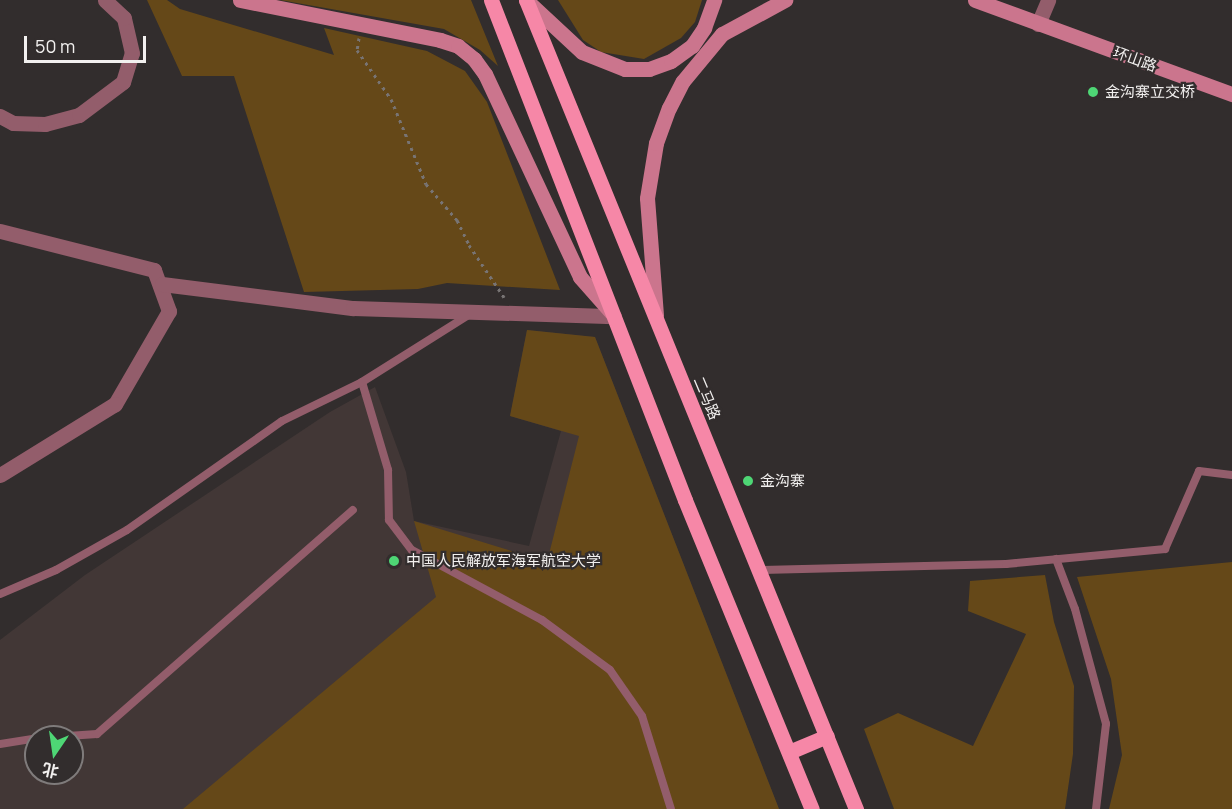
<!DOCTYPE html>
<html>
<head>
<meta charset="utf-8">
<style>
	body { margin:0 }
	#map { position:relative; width:1232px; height:809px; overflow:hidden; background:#322d2d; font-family:Manrope,"Noto Sans SC",sans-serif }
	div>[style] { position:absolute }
	.built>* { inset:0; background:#423736 }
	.green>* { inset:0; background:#654818 }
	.path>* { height:3px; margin-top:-1.5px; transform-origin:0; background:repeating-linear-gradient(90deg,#787474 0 3px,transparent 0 7.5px) }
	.lane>* { height:8px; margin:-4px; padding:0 4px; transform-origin:4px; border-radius:4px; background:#935d6b }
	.street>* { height:15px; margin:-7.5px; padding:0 7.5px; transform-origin:7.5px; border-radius:7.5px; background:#935d6b }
	.secondary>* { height:15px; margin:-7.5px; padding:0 7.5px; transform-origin:7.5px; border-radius:7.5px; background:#cb758d }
	.primary>* { height:15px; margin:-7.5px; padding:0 7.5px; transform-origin:7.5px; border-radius:7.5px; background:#f687a7 }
	.dots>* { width:16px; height:16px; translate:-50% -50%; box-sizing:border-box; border:3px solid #322d2d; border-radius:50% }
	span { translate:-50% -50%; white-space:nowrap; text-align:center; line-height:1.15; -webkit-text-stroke:4.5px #322d2d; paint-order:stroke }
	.street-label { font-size:15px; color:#f2f0ef }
	.poi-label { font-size:15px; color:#f2f0ef }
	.left { translate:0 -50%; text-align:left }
	.north { position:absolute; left:24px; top:725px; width:60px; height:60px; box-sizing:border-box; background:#322d2d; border:2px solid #7f7b7b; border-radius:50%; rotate:193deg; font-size:16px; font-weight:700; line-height:24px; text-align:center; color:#f2f0ef }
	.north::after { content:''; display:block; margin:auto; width:21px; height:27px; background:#4ed675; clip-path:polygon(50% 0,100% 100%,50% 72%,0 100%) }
	.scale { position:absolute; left:24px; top:36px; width:122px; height:27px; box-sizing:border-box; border:3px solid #f2f0ef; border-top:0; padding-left:8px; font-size:18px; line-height:21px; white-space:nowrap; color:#f2f0ef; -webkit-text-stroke:4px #322d2d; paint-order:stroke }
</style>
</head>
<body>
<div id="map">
	<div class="built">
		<i style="clip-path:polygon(evenodd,527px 330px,595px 337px,779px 809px,0 809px,0 640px,85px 575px,330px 412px,375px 387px,406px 472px,414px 521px,529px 546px,561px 431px,510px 416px,527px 330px,36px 737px,72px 737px,72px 773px,36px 773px,36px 737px)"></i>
	</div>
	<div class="green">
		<i style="clip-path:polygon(147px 0,167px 0,180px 9px,334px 55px,324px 28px,427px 51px,465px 71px,487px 102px,560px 290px,447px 283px,418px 289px,304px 292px,234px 76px,182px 76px)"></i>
		<i style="clip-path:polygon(280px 0,471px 0,498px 66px,480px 50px,444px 29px)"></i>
		<i style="clip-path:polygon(558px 0,702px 0,695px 22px,681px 38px,644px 59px,601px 52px,583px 40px)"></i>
		<i style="clip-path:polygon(527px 330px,595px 337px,779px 809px,183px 809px,436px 597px,414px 521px,547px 562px,579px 436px,510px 416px)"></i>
		<i style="clip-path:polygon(1232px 562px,1232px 809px,1109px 809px,1122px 755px,1111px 679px,1077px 577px)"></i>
		<i style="clip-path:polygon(1045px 575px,1054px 622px,1074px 686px,1073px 754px,1065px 809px,894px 809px,864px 729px,898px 713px,973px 746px,1026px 634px,968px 611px,970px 581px)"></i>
	</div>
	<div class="path">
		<i style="left:359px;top:38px;width:12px;rotate:99deg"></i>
		<i style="left:357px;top:50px;width:60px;rotate:55.2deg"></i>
		<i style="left:391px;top:99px;width:92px;rotate:67.6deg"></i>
		<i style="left:426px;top:184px;width:48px;rotate:49.3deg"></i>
		<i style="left:457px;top:220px;width:28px;rotate:64deg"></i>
		<i style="left:469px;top:245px;width:63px;rotate:56.1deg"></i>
	</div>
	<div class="lane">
		<i style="left:362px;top:382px;width:92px;rotate:73.5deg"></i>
		<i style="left:388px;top:470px;width:50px;rotate:88.9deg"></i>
		<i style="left:389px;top:520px;width:38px;rotate:53deg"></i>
		<i style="left:412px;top:550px;width:148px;rotate:28.3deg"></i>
		<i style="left:542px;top:620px;width:84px;rotate:36.3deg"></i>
		<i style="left:610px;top:670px;width:56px;rotate:55.2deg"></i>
		<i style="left:642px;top:716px;width:97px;rotate:72.7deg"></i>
		<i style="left:1056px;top:559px;width:53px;rotate:69.2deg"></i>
		<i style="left:1075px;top:609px;width:119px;rotate:74.9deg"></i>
		<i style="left:1106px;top:724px;width:86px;rotate:96.7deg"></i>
		<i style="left:761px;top:570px;width:245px;rotate:-1.4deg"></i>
		<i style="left:1006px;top:564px;width:160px;rotate:-5.4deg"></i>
		<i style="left:1165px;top:549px;width:85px;rotate:-66.4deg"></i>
		<i style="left:1199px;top:471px;width:33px;rotate:7deg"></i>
		<i style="left:0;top:594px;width:61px;rotate:-23.2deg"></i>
		<i style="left:56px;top:570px;width:81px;rotate:-29.4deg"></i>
		<i style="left:127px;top:530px;width:189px;rotate:-35.1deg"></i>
		<i style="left:282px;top:421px;width:89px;rotate:-26deg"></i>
		<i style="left:362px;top:382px;width:128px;rotate:-32.2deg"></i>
		<i style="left:53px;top:737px;width:44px;rotate:-3.9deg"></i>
		<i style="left:97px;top:734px;width:340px;rotate:-41.2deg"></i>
		<i style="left:0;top:744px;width:36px;rotate:-9deg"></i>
	</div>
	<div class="street">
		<i style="left:1038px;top:24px;width:26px;rotate:-67deg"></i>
		<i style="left:0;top:116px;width:15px;rotate:28deg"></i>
		<i style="left:13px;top:123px;width:32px;rotate:2deg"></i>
		<i style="left:45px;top:124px;width:35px;rotate:-15deg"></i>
		<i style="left:79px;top:115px;width:55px;rotate:-36.9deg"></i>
		<i style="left:123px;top:82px;width:30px;rotate:-73deg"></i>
		<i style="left:132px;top:53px;width:36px;rotate:-103deg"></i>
		<i style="left:124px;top:18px;width:26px;rotate:-137deg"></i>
		<i style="left:0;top:231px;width:159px;rotate:14.2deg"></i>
		<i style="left:154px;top:270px;width:44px;rotate:69.9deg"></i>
		<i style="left:169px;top:311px;width:108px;rotate:120.1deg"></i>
		<i style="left:115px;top:404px;width:135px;rotate:148.3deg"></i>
		<i style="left:162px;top:284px;width:193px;rotate:7.2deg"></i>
		<i style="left:353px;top:308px;width:261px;rotate:1.8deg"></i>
	</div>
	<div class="secondary">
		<i style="left:240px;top:0;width:204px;rotate:11.3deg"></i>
		<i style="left:440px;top:40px;width:19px;rotate:18deg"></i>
		<i style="left:458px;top:46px;width:21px;rotate:39deg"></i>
		<i style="left:474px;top:59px;width:19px;rotate:54deg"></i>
		<i style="left:485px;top:74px;width:224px;rotate:64.9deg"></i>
		<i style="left:580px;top:277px;width:47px;rotate:48.5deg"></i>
		<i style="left:526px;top:0;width:76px;rotate:42.9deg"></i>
		<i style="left:582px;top:52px;width:46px;rotate:21.6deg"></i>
		<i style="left:625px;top:69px;width:24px"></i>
		<i style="left:649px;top:69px;width:23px;rotate:-20deg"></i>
		<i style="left:671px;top:61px;width:26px;rotate:-36deg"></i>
		<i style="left:692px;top:46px;width:22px;rotate:-56deg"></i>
		<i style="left:704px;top:28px;width:30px;rotate:-70deg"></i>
		<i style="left:975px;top:0;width:274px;rotate:20.1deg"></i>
		<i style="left:656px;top:315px;width:117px;rotate:-94.4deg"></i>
		<i style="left:647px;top:198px;width:56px;rotate:-80.7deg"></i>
		<i style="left:656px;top:143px;width:37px;rotate:-70deg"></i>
		<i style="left:669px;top:108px;width:30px;rotate:-63deg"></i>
		<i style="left:683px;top:81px;width:61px;rotate:-50.3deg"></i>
		<i style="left:722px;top:34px;width:72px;rotate:-28.4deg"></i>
	</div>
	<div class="primary">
		<i style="left:491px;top:0;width:536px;rotate:68.79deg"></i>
		<i style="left:685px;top:500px;width:334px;rotate:67.7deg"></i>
		<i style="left:526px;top:0;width:874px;rotate:67.81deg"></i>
		<i style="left:789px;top:752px;width:41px;rotate:-22.8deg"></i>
	</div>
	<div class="dots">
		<i style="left:1093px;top:92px;background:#4ed675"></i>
		<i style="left:748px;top:481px;background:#4ed675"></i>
		<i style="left:394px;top:561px;background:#4ed675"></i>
	</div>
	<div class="street-label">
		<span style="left:1135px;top:59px;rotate:20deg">环山路</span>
		<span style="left:707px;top:398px;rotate:67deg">二马路</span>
	</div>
	<div class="poi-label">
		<span class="left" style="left:1105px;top:92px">金沟寨立交桥</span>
		<span class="left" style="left:760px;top:481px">金沟寨</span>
		<span class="left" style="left:406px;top:561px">中国人民解放军海军航空大学</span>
	</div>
	<div class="north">北</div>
	<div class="scale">50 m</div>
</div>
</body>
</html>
